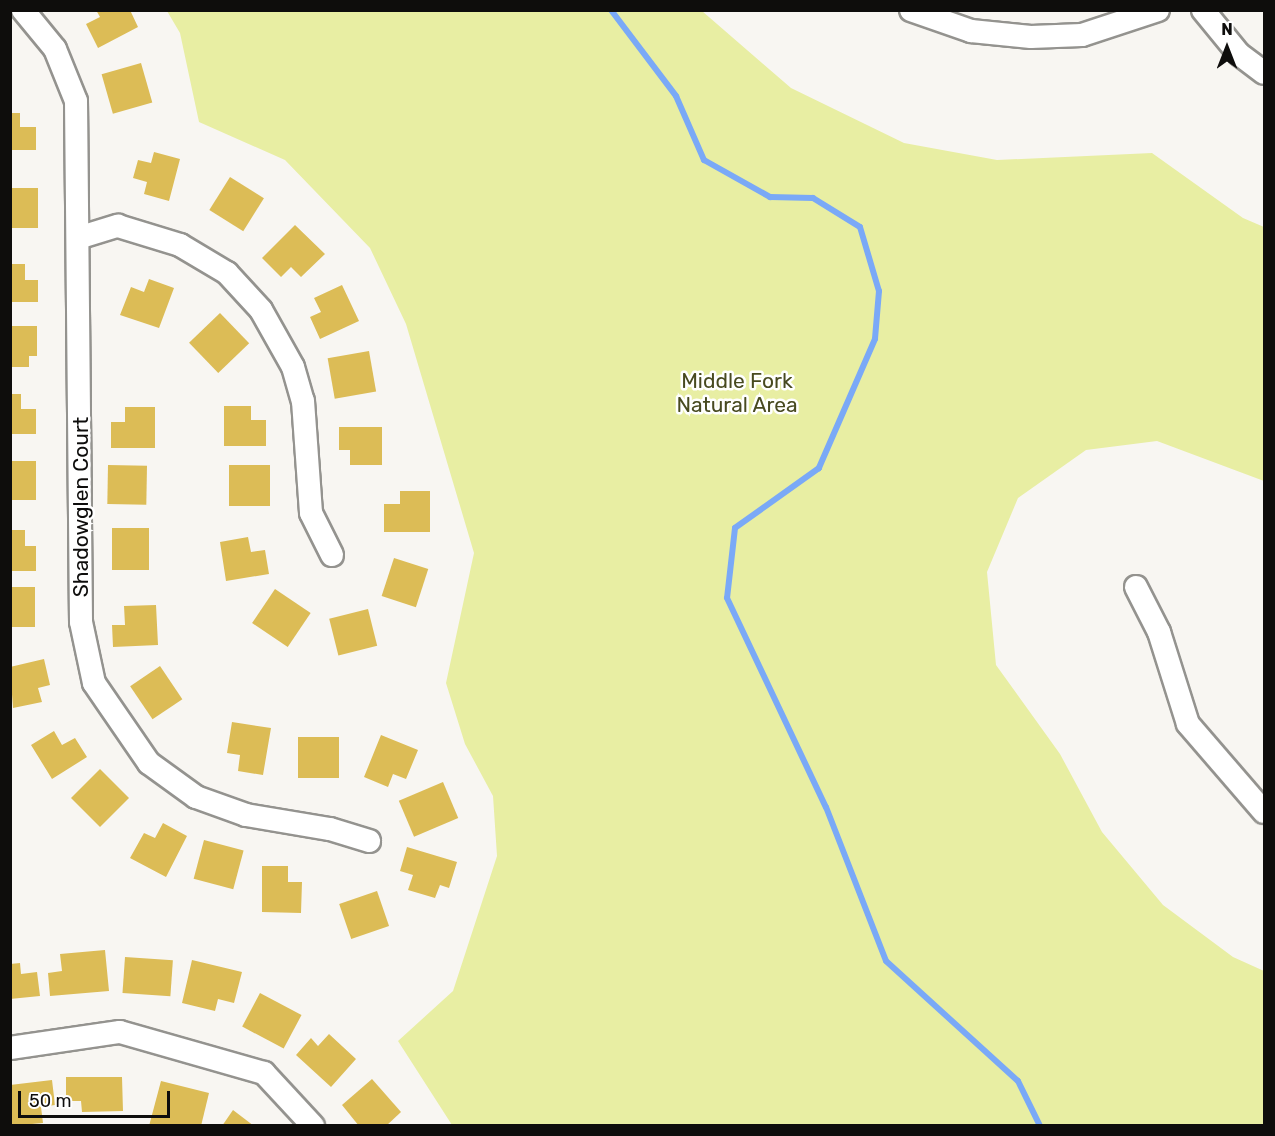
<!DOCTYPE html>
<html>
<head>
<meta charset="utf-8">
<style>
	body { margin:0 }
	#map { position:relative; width:1275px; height:1136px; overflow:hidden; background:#f8f6f2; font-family:Rubik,sans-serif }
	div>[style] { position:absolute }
	.green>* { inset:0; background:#e8eea3 }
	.stream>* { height:6px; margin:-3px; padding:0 3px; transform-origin:3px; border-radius:3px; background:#7aa9f7 }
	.building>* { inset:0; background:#dcbc56; transform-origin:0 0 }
	.roads { filter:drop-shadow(2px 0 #94938f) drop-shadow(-2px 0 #94938f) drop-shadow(0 2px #94938f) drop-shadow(0 -2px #94938f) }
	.street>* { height:22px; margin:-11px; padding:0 11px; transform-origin:11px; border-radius:11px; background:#fff }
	span { translate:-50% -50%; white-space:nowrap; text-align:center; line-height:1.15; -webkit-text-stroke:5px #fff; paint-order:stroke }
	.park-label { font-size:21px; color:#484a20 }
	.street-label { font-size:21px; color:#0e0d0c }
	.frame { position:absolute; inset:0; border:12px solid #0e0d0c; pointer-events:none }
	.north { position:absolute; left:1197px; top:18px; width:60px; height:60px; -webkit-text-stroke:4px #fff; paint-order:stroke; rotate:0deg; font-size:16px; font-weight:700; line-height:24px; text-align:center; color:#0e0d0c }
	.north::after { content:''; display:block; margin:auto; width:21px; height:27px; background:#0e0d0c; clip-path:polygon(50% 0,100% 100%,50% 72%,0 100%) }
	.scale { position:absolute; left:18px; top:1091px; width:152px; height:27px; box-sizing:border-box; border:3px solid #0e0d0c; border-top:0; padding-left:8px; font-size:18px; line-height:21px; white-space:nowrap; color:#0e0d0c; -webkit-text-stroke:4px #fff; paint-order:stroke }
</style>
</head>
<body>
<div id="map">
	<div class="green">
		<i style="clip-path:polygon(167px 11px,702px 11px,791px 88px,904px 143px,997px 160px,1152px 153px,1243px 218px,1264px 227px,1264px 481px,1157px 441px,1086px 450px,1018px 498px,987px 572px,996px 665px,1060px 754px,1102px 832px,1163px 905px,1233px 957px,1264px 971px,1264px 1125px,452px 1125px,398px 1041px,453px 991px,497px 856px,493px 796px,465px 744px,446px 683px,474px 553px,406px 324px,370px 248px,285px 160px,199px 122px,180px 33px)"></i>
	</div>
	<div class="stream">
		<i style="left:611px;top:10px;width:108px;rotate:52.9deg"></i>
		<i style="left:676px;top:96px;width:70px;rotate:66.4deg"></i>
		<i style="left:704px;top:160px;width:76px;rotate:29.3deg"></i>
		<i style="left:770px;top:197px;width:43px;rotate:1.3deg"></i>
		<i style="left:813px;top:198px;width:55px;rotate:31.7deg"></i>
		<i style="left:860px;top:227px;width:67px;rotate:73.5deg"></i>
		<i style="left:879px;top:291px;width:48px;rotate:94.8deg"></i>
		<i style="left:875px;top:339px;width:141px;rotate:113.5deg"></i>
		<i style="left:819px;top:468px;width:103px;rotate:144.5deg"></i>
		<i style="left:735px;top:528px;width:70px;rotate:96.5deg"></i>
		<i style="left:727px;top:598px;width:231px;rotate:64.7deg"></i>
		<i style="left:826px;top:807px;width:165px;rotate:68.7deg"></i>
		<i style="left:886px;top:961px;width:178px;rotate:42.3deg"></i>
		<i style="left:1018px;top:1081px;width:50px;rotate:63.9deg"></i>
	</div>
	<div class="building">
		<i style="clip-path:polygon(96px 10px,130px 10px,138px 27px,98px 48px,86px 24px,100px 17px)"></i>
		<i style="left:141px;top:63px;width:41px;height:41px;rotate:74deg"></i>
		<i style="clip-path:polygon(10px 113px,20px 113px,20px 127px,36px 127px,36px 150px,10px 150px)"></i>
		<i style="clip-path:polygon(154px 152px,180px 159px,169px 201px,144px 194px,147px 182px,133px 178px,138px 160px,151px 163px)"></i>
		<i style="left:230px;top:177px;width:40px;height:39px;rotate:32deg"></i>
		<i style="left:10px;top:188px;width:28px;height:40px"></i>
		<i style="clip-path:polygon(295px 225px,325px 254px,301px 277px,291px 267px,281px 277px,262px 258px)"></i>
		<i style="clip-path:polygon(10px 264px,25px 264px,25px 280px,38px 280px,38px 302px,10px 302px)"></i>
		<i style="clip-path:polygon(149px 279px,174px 288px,159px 328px,120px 315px,131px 287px,144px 292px)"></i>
		<i style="clip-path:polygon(342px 285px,359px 321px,320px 339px,310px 317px,321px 312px,314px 298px)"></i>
		<i style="left:220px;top:313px;width:42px;height:43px;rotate:46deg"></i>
		<i style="clip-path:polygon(10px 326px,37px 326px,37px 356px,29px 356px,29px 367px,10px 367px)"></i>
		<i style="left:369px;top:351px;width:41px;height:42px;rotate:80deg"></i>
		<i style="clip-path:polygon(10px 394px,21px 394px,21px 409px,36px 409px,36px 434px,10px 434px)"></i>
		<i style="clip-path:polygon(224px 406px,251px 406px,251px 420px,266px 420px,266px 446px,224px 446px)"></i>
		<i style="clip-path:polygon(125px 407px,155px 407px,155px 448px,111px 448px,111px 422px,125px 422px)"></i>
		<i style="clip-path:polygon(339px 427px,382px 427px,382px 465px,350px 465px,350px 450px,339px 450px)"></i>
		<i style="left:10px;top:461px;width:26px;height:39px"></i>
		<i style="left:108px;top:465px;width:39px;height:39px;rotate:1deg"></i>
		<i style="left:229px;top:465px;width:41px;height:41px"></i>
		<i style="clip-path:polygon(400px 491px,430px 491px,430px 532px,384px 532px,384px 504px,400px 504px)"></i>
		<i style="left:112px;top:528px;width:37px;height:42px"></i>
		<i style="clip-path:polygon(10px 530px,25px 530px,25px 546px,36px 546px,36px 571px,10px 571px)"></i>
		<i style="clip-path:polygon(248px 537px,251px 552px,265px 550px,269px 574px,226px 581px,220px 542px)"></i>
		<i style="left:394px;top:558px;width:36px;height:40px;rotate:18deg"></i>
		<i style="left:10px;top:587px;width:25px;height:40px"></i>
		<i style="left:275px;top:589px;width:43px;height:41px;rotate:34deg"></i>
		<i style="clip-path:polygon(156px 605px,158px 645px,113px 647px,112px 625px,125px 625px,124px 606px)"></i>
		<i style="left:368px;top:609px;width:38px;height:40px;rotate:76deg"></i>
		<i style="clip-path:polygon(44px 659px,50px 685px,38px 688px,42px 702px,13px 708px,10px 667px)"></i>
		<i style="left:160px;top:666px;width:40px;height:36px;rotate:56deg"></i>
		<i style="clip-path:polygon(232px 722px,271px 728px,263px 775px,238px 771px,240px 755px,227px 753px)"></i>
		<i style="clip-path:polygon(54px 731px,62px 745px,75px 738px,87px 757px,52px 779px,31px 745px)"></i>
		<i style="clip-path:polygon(381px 735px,418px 750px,406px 779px,393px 774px,388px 787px,364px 777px)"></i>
		<i style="left:298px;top:737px;width:41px;height:41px"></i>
		<i style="left:100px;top:769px;width:41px;height:41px;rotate:45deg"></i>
		<i style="left:443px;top:782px;width:39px;height:48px;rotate:67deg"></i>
		<i style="clip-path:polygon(163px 823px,187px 836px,166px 877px,130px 858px,144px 833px,155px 838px)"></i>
		<i style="left:204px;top:840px;width:41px;height:40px;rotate:15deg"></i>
		<i style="clip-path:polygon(407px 847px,457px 862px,449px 888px,440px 885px,435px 898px,408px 890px,413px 875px,400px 871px)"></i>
		<i style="clip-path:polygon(262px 866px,288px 866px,288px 882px,302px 882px,301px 913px,262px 912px)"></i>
		<i style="left:377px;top:891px;width:37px;height:40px;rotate:71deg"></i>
		<i style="clip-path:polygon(105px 950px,109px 991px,50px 996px,48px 973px,62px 971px,60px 954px)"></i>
		<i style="left:125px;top:957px;width:48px;height:36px;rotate:4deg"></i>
		<i style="clip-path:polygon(192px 960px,242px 972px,234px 1003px,218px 999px,215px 1011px,182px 1003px)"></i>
		<i style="clip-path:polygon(20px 963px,21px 974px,37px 972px,40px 996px,10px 999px,10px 964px)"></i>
		<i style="left:260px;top:993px;width:47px;height:38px;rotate:28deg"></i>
		<i style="clip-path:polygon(329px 1034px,356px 1059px,331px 1087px,296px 1055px,311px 1038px,318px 1046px)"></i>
		<i style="clip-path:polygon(66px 1077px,122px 1077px,123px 1111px,82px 1112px,81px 1101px,66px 1101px)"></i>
		<i style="clip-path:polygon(372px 1079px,401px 1112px,386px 1126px,359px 1126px,342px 1105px)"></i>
		<i style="clip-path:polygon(52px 1080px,55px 1105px,41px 1107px,43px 1123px,10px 1126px,10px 1085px)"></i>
		<i style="clip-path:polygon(161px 1081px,209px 1093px,201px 1126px,149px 1126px)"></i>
		<i style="clip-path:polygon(233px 1110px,254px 1126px,222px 1126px)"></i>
	</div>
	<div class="roads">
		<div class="street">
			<i style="left:23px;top:10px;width:50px;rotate:50.6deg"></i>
			<i style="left:55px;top:49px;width:56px;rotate:68deg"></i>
			<i style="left:76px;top:101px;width:521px;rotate:89.45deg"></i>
			<i style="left:81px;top:622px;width:62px;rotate:78deg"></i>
			<i style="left:94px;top:683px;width:97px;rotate:55.5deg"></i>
			<i style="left:149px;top:763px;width:58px;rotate:35.9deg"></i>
			<i style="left:196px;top:797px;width:53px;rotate:19.8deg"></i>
			<i style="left:246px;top:815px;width:85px;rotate:9.5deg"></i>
			<i style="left:330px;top:829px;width:41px;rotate:17.1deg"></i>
			<i style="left:911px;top:10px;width:64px;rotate:19.3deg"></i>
			<i style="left:971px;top:31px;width:60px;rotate:5.7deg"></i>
			<i style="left:1031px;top:37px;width:51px;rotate:-2.2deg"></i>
			<i style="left:1082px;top:35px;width:80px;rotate:-18.2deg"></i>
			<i style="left:1203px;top:10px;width:57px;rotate:50.7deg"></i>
			<i style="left:1239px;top:54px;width:31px;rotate:37deg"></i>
			<i style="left:81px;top:237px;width:39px;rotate:-17deg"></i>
			<i style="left:118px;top:226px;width:65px;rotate:17deg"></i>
			<i style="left:180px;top:245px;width:55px;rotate:30.8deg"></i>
			<i style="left:227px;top:273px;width:50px;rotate:47.4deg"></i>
			<i style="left:261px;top:310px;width:65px;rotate:60.7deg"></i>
			<i style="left:293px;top:367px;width:35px;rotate:74deg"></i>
			<i style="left:303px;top:401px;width:112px;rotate:85.9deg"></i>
			<i style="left:311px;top:513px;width:47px;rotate:63.4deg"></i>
			<i style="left:1136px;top:587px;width:51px;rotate:62.9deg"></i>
			<i style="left:1159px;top:632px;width:96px;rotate:72.5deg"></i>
			<i style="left:1188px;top:724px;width:116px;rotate:49.2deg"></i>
			<i style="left:10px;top:1048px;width:111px;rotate:-8.3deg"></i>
			<i style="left:120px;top:1032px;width:150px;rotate:15.9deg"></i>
			<i style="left:264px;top:1073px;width:72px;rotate:47.2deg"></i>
		</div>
	</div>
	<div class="park-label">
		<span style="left:737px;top:393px">Middle Fork<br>Natural Area</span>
	</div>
	<div class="street-label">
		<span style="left:81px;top:507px;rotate:-90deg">Shadowglen Court</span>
	</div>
	<div class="frame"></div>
	<div class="north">N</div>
	<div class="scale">50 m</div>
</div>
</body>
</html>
